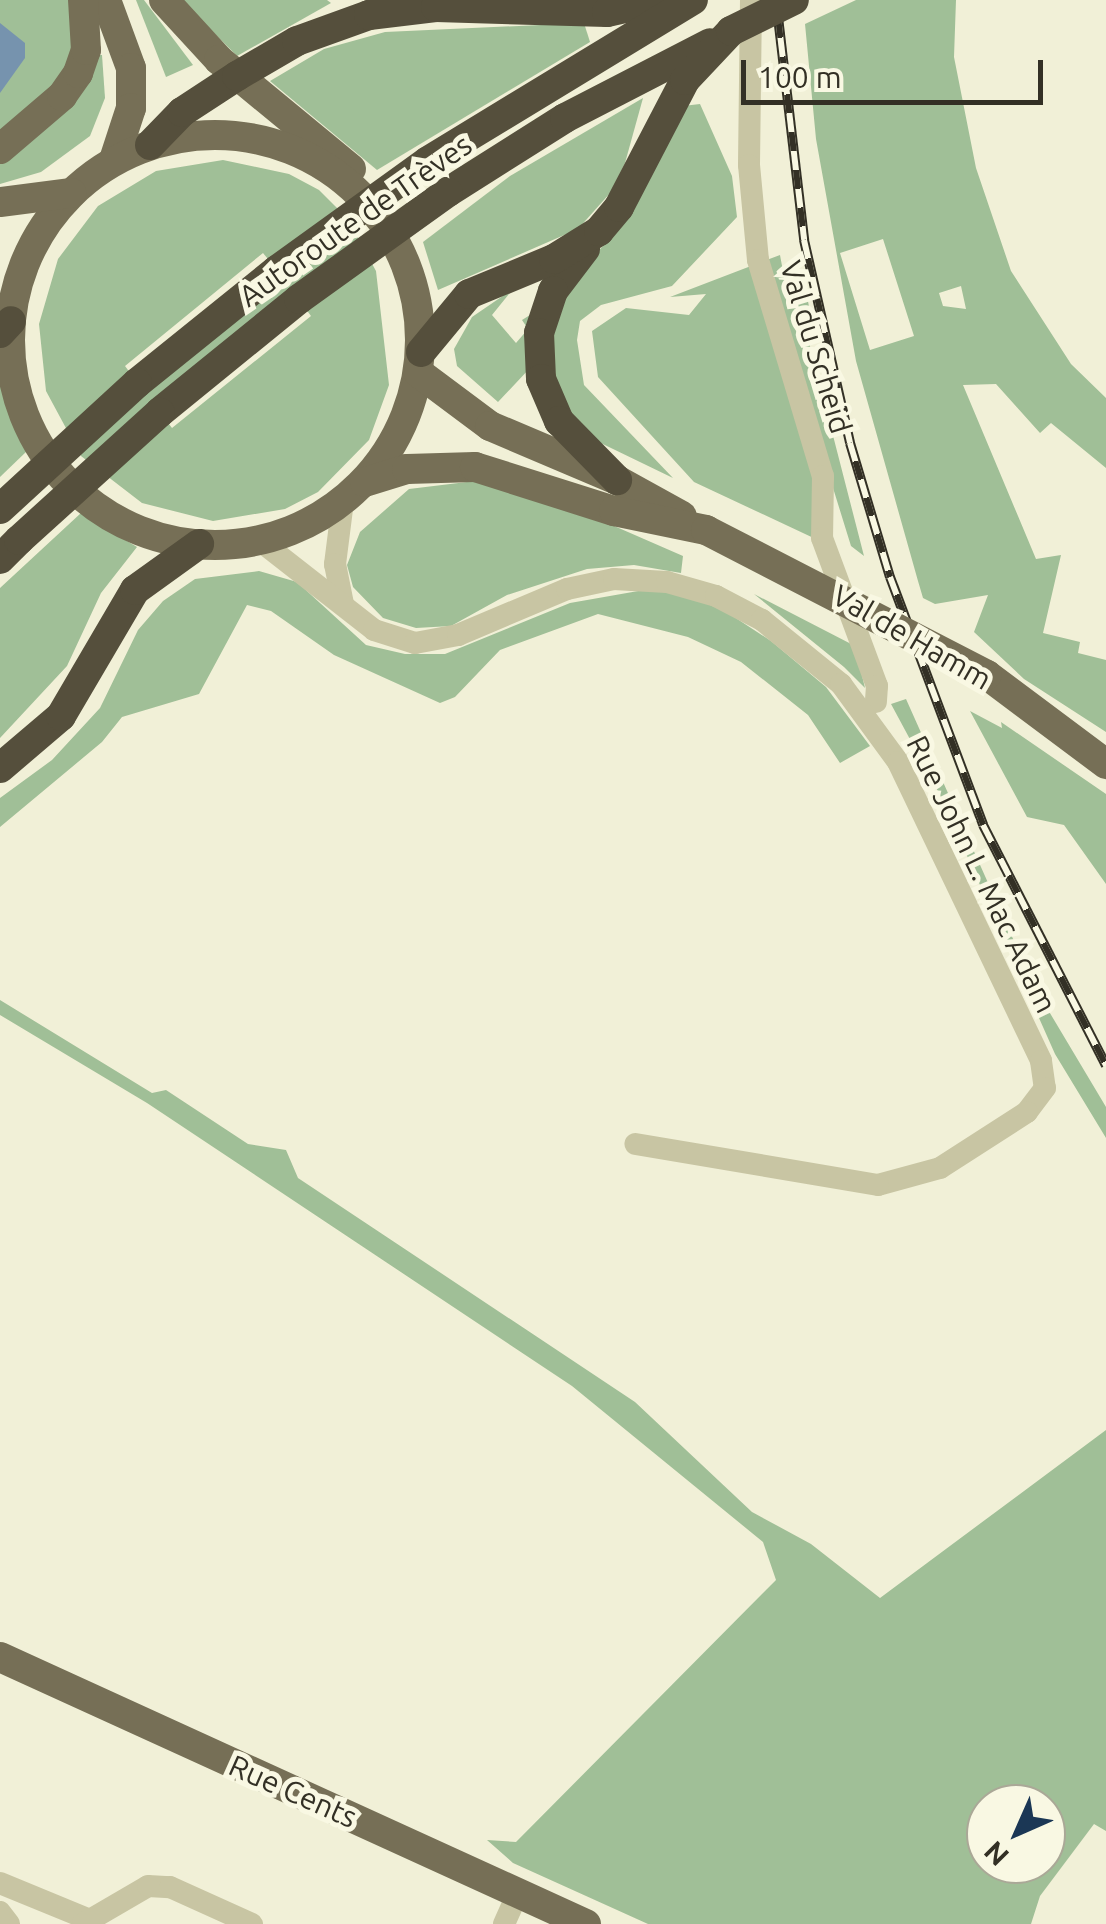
<!DOCTYPE html>
<html>
<head>
<meta charset="utf-8">
<style>
	body { margin:0 }
	#map { position:relative; width:1106px; height:1924px; overflow:hidden; background:#f1f0d7; font-family:Ubuntu,sans-serif }
	div>[style] { position:absolute }
	.green>* { inset:0; background:#a0bf97 }
	.water>* { inset:0; background:#7693ae }
	.street>* { height:22px; margin:-11px; padding:0 11px; transform-origin:11px; border-radius:11px; background:#c8c5a3 }
	.primary>* { height:30px; margin:-15px; padding:0 15px; transform-origin:15px; border-radius:15px; background:#766f56 }
	.primary>.ring { margin:-15px; padding:0; box-sizing:content-box; background:none; border:30px solid #766f56; border-radius:50% }
	.highway>* { height:30px; margin:-15px; padding:0 15px; transform-origin:15px; border-radius:15px; background:#554f3c }
	.rail>* { height:10px; margin-top:-5px; transform-origin:0; background:repeating-linear-gradient(90deg,#f9f8e3 0 19px,#333025 0 38px); box-sizing:border-box; border-block:2px solid #333025 }
	.primary-bridge>* { height:30px; margin:-15px; padding:0 15px; transform-origin:15px; border-radius:15px; background:#766f56 }
	.highway-bridge>* { height:30px; margin:-15px; padding:0 15px; transform-origin:15px; border-radius:15px; background:#554f3c }
	span { translate:-50% -50%; white-space:nowrap; text-align:center; line-height:1.15; -webkit-text-stroke:10px #f9f8e3; paint-order:stroke }
	.street-label { font-size:30px; color:#333025 }
	.north { position:absolute; left:966px; top:1784px; width:100px; height:100px; box-sizing:border-box; background:#f9f8e3; border:2px solid #aaa897; border-radius:50%; rotate:225deg; font-size:28px; font-weight:700; line-height:40px; text-align:center; color:#333025 }
	.north::after { content:''; display:block; margin:auto; width:35px; height:45px; background:#1b3755; clip-path:polygon(50% 0,100% 100%,50% 72%,0 100%) }
	.scale { position:absolute; left:741px; top:60px; width:302px; height:45px; box-sizing:border-box; border:5px solid #333025; border-top:0; padding-left:12px; font-size:30px; line-height:35px; white-space:nowrap; color:#333025; -webkit-text-stroke:8px #f9f8e3; paint-order:stroke }
</style>
</head>
<body>
<div id="map">
	<div class="green">
		<i style="clip-path:polygon(0 0,73px 0,77px 26px,67px 73px,0 138px)"></i>
		<i style="clip-path:polygon(136px 0,144px 0,193px 65px,166px 77px)"></i>
		<i style="clip-path:polygon(181px 0,327px 0,331px 3px,237px 56px)"></i>
		<i style="clip-path:polygon(evenodd,856px 0,956px 0,954px 57px,976px 168px,1011px 271px,1071px 364px,1106px 398px,1106px 468px,1051px 423px,1040px 433px,996px 384px,963px 385px,1036px 559px,1061px 555px,1043px 633px,1080px 642px,1078px 653px,1106px 660px,1106px 732px,1024px 679px,974px 632px,988px 595px,935px 604px,923px 598px,918px 581px,856px 361px,816px 139px,805px 24px,856px 0,883px 239px,914px 336px,870px 350px,840px 253px,883px 239px,856px 0,961px 286px,966px 309px,943px 306px,939px 293px,961px 286px)"></i>
		<i style="clip-path:polygon(584px 23px,590px 42px,377px 170px,270px 81px,324px 49px,385px 32px)"></i>
		<i style="clip-path:polygon(94px 55px,102px 55px,105px 98px,90px 136px,41px 172px,0 184px,0 161px)"></i>
		<i style="clip-path:polygon(643px 98px,625px 163px,611px 192px,578px 229px,438px 290px,423px 242px,510px 176px)"></i>
		<i style="clip-path:polygon(700px 104px,732px 176px,737px 217px,672px 286px,601px 305px,580px 321px,577px 340px,584px 385px,673px 478px,580px 433px,553px 384px,552px 317px,572px 280px,631px 215px,683px 106px)"></i>
		<i style="clip-path:polygon(evenodd,223px 160px,289px 174px,319px 190px,347px 218px,376px 271px,389px 385px,369px 440px,318px 492px,285px 509px,213px 521px,142px 503px,81px 456px,46px 391px,39px 324px,58px 259px,98px 206px,156px 171px,223px 160px,263px 253px,285px 280px,145px 393px,125px 366px,263px 253px,223px 160px,291px 289px,311px 316px,172px 428px,152px 402px,291px 289px)"></i>
		<i style="clip-path:polygon(780px 255px,785px 282px,804px 280px,810px 312px,802px 315px,864px 556px,851px 546px,816px 433px,820px 541px,694px 482px,598px 377px,592px 331px,626px 308px,689px 315px,706px 294px,670px 297px)"></i>
		<i style="clip-path:polygon(513px 289px,492px 315px,516px 343px,528px 329px,522px 320px,530px 315px,530px 368px,498px 402px,457px 366px,454px 349px,472px 317px)"></i>
		<i style="clip-path:polygon(0 380px,27px 451px,0 477px)"></i>
		<i style="clip-path:polygon(475px 481px,605px 522px,683px 556px,681px 573px,634px 565px,587px 569px,507px 595px,451px 626px,416px 628px,383px 618px,353px 587px,347px 565px,360px 532px,409px 489px)"></i>
		<i style="clip-path:polygon(81px 513px,137px 547px,101px 593px,67px 666px,0 738px,0 588px)"></i>
		<i style="clip-path:polygon(259px 571px,297px 582px,366px 645px,405px 654px,445px 654px,570px 603px,661px 587px,719px 607px,771px 641px,826px 687px,870px 746px,840px 763px,808px 715px,741px 662px,688px 637px,598px 614px,500px 650px,455px 697px,440px 703px,334px 655px,271px 611px,247px 605px,199px 694px,122px 717px,102px 742px,0 827px,0 798px,52px 760px,100px 708px,138px 630px,163px 601px,195px 579px)"></i>
		<i style="clip-path:polygon(754px 594px,855px 646px,865px 688px,844px 667px)"></i>
		<i style="clip-path:polygon(906px 699px,1035px 988px,1106px 1107px,1106px 1138px,1055px 1054px,940px 795px,891px 704px)"></i>
		<i style="clip-path:polygon(970px 711px,1002px 728px,1001px 722px,1106px 794px,1106px 884px,1064px 825px,1027px 817px)"></i>
		<i style="clip-path:polygon(evenodd,0 1000px,152px 1093px,166px 1090px,248px 1144px,286px 1150px,298px 1178px,635px 1402px,752px 1512px,811px 1544px,880px 1598px,1106px 1430px,1106px 1831px,1094px 1824px,1040px 1896px,1031px 1924px,648px 1924px,513px 1863px,487px 1840px,516px 1842px,776px 1580px,763px 1542px,572px 1386px,147px 1103px,0 1015px,0 1000px,1046px 1804px,1046px 1864px,986px 1864px,986px 1804px,1046px 1804px)"></i>
	</div>
	<div class="water">
		<i style="clip-path:polygon(0 23px,25px 43px,25px 58px,0 93px)"></i>
	</div>
	<div class="street">
		<i style="left:751px;top:0;width:165px;rotate:90.7deg"></i>
		<i style="left:749px;top:165px;width:95px;rotate:84.6deg"></i>
		<i style="left:758px;top:260px;width:226px;rotate:73.3deg"></i>
		<i style="left:823px;top:476px;width:62px;rotate:90.9deg"></i>
		<i style="left:822px;top:538px;width:158px;rotate:69.6deg"></i>
		<i style="left:877px;top:686px;width:16px;rotate:94deg"></i>
		<i style="left:343px;top:501px;width:64px;rotate:97.2deg"></i>
		<i style="left:335px;top:564px;width:41px;rotate:78.7deg"></i>
		<i style="left:259px;top:540px;width:146px;rotate:38deg"></i>
		<i style="left:374px;top:630px;width:43px;rotate:17.6deg"></i>
		<i style="left:415px;top:643px;width:44px;rotate:-10.5deg"></i>
		<i style="left:458px;top:635px;width:118px;rotate:-22.9deg"></i>
		<i style="left:567px;top:589px;width:48px;rotate:-12deg"></i>
		<i style="left:614px;top:579px;width:53px;rotate:3.2deg"></i>
		<i style="left:667px;top:582px;width:51px;rotate:15.9deg"></i>
		<i style="left:716px;top:596px;width:52px;rotate:27.6deg"></i>
		<i style="left:762px;top:620px;width:102px;rotate:39deg"></i>
		<i style="left:841px;top:684px;width:97px;rotate:53.8deg"></i>
		<i style="left:898px;top:762px;width:331px;rotate:64.4deg"></i>
		<i style="left:1041px;top:1061px;width:27px;rotate:82deg"></i>
		<i style="left:1045px;top:1088px;width:30px;rotate:127deg"></i>
		<i style="left:1027px;top:1112px;width:103px;rotate:147.2deg"></i>
		<i style="left:940px;top:1168px;width:64px;rotate:164.7deg"></i>
		<i style="left:878px;top:1185px;width:246px;rotate:-170.4deg"></i>
		<i style="left:0;top:1883px;width:97px;rotate:22.3deg"></i>
		<i style="left:0;top:1912px;width:15px;rotate:53deg"></i>
		<i style="left:83px;top:1924px;width:75px;rotate:-30.3deg"></i>
		<i style="left:148px;top:1886px;width:22px;rotate:3deg"></i>
		<i style="left:170px;top:1887px;width:90px;rotate:24.3deg"></i>
		<i style="left:504px;top:1924px;width:34px;rotate:-66deg"></i>
	</div>
	<div class="primary">
		<i style="left:106px;top:0;width:72px;rotate:69.8deg"></i>
		<i style="left:131px;top:68px;width:40px;rotate:90deg"></i>
		<i style="left:131px;top:108px;width:55px;rotate:108.1deg"></i>
		<i style="left:164px;top:0;width:81px;rotate:47.5deg"></i>
		<i style="left:219px;top:60px;width:171px;rotate:39.5deg"></i>
		<i class="ring" style="left:10px;top:135px;width:380px;height:380px"></i>
		<i style="left:0;top:149px;width:82px;rotate:-40.5deg"></i>
		<i style="left:62px;top:96px;width:28px;rotate:-55deg"></i>
		<i style="left:78px;top:73px;width:24px;rotate:-71deg"></i>
		<i style="left:86px;top:50px;width:50px;rotate:-93.4deg"></i>
		<i style="left:0;top:202px;width:72px;rotate:-7.2deg"></i>
		<i style="left:419px;top:373px;width:89px;rotate:36.7deg"></i>
		<i style="left:490px;top:426px;width:138px;rotate:23deg"></i>
		<i style="left:617px;top:480px;width:74px;rotate:29deg"></i>
		<i style="left:365px;top:482px;width:44px;rotate:-17.2deg"></i>
		<i style="left:407px;top:469px;width:68px;rotate:-1.7deg"></i>
		<i style="left:475px;top:467px;width:146px;rotate:17.6deg"></i>
		<i style="left:614px;top:511px;width:94px;rotate:11.7deg"></i>
		<i style="left:987px;top:675px;width:149px;rotate:36.8deg"></i>
		<i style="left:0;top:1657px;width:644px;rotate:24.5deg"></i>
	</div>
	<div class="highway">
		<i style="left:150px;top:145px;width:46px;rotate:-45.9deg"></i>
		<i style="left:182px;top:112px;width:66px;rotate:-33.2deg"></i>
		<i style="left:237px;top:76px;width:69px;rotate:-30.3deg"></i>
		<i style="left:297px;top:41px;width:77px;rotate:-19.9deg"></i>
		<i style="left:369px;top:15px;width:67px;rotate:-6.8deg"></i>
		<i style="left:436px;top:7px;width:171px;rotate:1.7deg"></i>
		<i style="left:607px;top:12px;width:54px;rotate:-12.8deg"></i>
		<i style="left:428px;top:161px;width:310px;rotate:-31.3deg"></i>
		<i style="left:448px;top:192px;width:138px;rotate:-32.3deg"></i>
		<i style="left:565px;top:118px;width:163px;rotate:-27.3deg"></i>
		<i style="left:585px;top:249px;width:53px;rotate:127.3deg"></i>
		<i style="left:553px;top:291px;width:44px;rotate:108.4deg"></i>
		<i style="left:539px;top:333px;width:46px;rotate:87.5deg"></i>
		<i style="left:541px;top:379px;width:46px;rotate:66.8deg"></i>
		<i style="left:559px;top:421px;width:83px;rotate:45.5deg"></i>
		<i style="left:0;top:333px;width:16px;rotate:-47deg"></i>
		<i style="left:421px;top:352px;width:75px;rotate:-50.4deg"></i>
		<i style="left:469px;top:294px;width:92px;rotate:-22.4deg"></i>
		<i style="left:554px;top:259px;width:53px;rotate:-31.9deg"></i>
		<i style="left:599px;top:231px;width:31px;rotate:-50deg"></i>
		<i style="left:619px;top:207px;width:143px;rotate:-62.5deg"></i>
		<i style="left:685px;top:80px;width:67px;rotate:-46.8deg"></i>
		<i style="left:137px;top:383px;width:180px;rotate:-38.9deg"></i>
		<i style="left:160px;top:412px;width:179px;rotate:-39.1deg"></i>
		<i style="left:0;top:559px;width:27px;rotate:-45deg"></i>
		<i style="left:0;top:768px;width:80px;rotate:-40.4deg"></i>
		<i style="left:61px;top:716px;width:146px;rotate:-59.6deg"></i>
		<i style="left:135px;top:590px;width:79px;rotate:-35.7deg"></i>
	</div>
	<div class="rail">
		<i style="left:776px;top:0;width:242px;rotate:83.3deg"></i>
		<i style="left:804px;top:240px;width:208px;rotate:77.2deg"></i>
		<i style="left:850px;top:443px;width:140px;rotate:73.4deg"></i>
		<i style="left:890px;top:577px;width:265px;rotate:69.4deg"></i>
		<i style="left:983px;top:825px;width:270px;rotate:62.9deg"></i>
	</div>
	<div class="primary-bridge">
		<i style="left:706px;top:530px;width:316px;rotate:27.3deg"></i>
	</div>
	<div class="highway-bridge">
		<i style="left:731px;top:31px;width:70px;rotate:-26.2deg"></i>
		<i style="left:277px;top:270px;width:186px;rotate:-35.8deg"></i>
		<i style="left:299px;top:299px;width:183px;rotate:-35.7deg"></i>
		<i style="left:0;top:509px;width:186px;rotate:-42.6deg"></i>
		<i style="left:19px;top:540px;width:190px;rotate:-42.2deg"></i>
	</div>
	<div class="street-label">
		<span style="left:355px;top:220px;rotate:-35deg">Autoroute de Trèves</span>
		<span style="left:816px;top:347px;rotate:73deg">Val du Scheid</span>
		<span style="left:912px;top:637px;rotate:30deg">Val de Hamm</span>
		<span style="left:982px;top:874px;rotate:64deg">Rue John L. Mac Adam</span>
		<span style="left:293px;top:1791px;rotate:24deg">Rue Cents</span>
	</div>
	<div class="north">N</div>
	<div class="scale">100 m</div>
</div>
</body>
</html>
